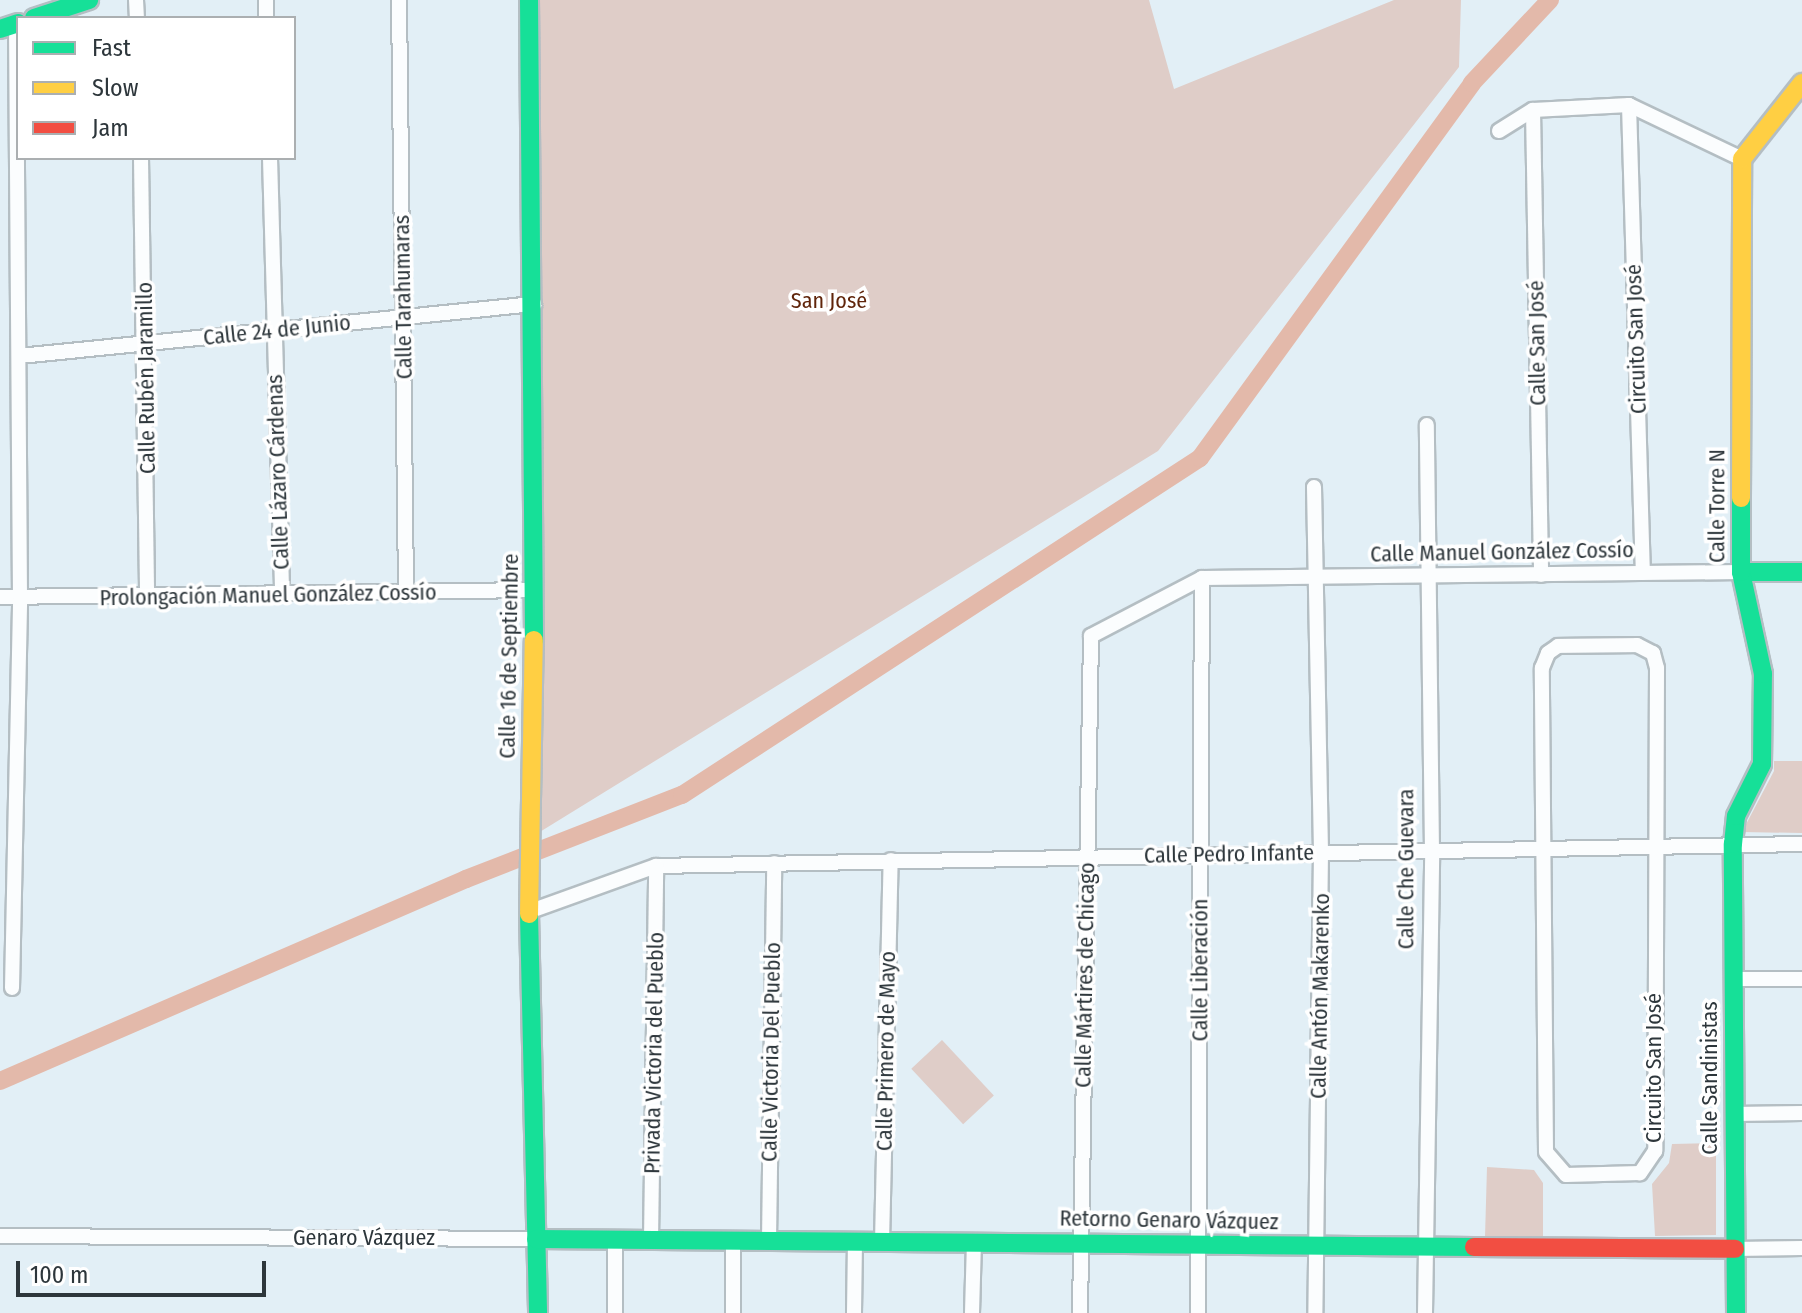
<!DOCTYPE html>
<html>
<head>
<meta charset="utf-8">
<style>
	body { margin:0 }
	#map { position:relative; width:1802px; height:1313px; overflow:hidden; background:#e2eff6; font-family:"Fira Sans Condensed",sans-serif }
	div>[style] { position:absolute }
	.green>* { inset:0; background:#dfcdc8; transform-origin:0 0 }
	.canal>* { height:18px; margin:-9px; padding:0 9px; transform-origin:9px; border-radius:9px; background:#e3b9aa }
	.roads { filter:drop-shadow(2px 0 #b4bec3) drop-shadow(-2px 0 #b4bec3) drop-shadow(0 2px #b4bec3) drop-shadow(0 -2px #b4bec3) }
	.street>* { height:14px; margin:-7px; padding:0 7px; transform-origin:7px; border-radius:7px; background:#fbfdfe }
	.fast>* { height:18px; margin:-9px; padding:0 9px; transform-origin:9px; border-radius:9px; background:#16e098 }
	.slow>* { height:18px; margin:-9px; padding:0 9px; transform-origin:9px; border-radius:9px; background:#ffcf43 }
	.jam>* { height:18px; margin:-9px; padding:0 9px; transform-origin:9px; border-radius:9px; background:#f24e42 }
	span { translate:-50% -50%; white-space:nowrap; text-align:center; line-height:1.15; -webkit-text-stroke:7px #fff; paint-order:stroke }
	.street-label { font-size:22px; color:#2d363b }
	.park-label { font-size:22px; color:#60250b }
	.legend { position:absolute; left:16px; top:16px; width:280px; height:144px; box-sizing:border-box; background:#fff; border:2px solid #abafb1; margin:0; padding:10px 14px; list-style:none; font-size:24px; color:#2d363b }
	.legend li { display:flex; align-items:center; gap:16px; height:40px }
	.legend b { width:40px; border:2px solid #abafb1 }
	.scale { position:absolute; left:16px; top:1261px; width:250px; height:36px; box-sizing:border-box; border:4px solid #2d363b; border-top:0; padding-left:10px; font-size:24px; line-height:28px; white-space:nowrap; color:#2d363b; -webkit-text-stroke:6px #fff; paint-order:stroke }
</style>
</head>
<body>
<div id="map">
	<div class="green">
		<i style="clip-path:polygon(528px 0,1149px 0,1174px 89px,1394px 0,1461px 0,1459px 67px,1158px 451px,530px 838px)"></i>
		<i style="clip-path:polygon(1774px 761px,1802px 761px,1802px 833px,1742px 832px,1774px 771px)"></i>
		<i style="left:942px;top:1040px;width:76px;height:42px;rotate:47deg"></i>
		<i style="clip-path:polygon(1716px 1143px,1716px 1235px,1655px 1236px,1652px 1184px,1669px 1163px,1672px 1144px)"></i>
		<i style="clip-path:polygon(1487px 1167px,1534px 1170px,1543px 1183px,1543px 1237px,1485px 1237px)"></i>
	</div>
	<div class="canal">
		<i style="left:0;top:1081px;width:508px;rotate:-23.44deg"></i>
		<i style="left:466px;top:879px;width:232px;rotate:-21.3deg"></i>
		<i style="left:682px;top:795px;width:618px;rotate:-33.05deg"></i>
		<i style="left:1200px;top:458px;width:463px;rotate:-54deg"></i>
		<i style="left:1472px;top:83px;width:114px;rotate:-46.8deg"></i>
	</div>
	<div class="roads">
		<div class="street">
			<i style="left:136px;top:0;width:18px;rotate:87deg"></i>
			<i style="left:266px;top:0;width:18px;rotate:90deg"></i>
			<i style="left:399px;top:0;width:593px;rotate:89.32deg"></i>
			<i style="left:1629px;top:105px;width:468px;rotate:88.3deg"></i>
			<i style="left:1533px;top:110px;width:465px;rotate:89deg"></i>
			<i style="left:1499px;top:131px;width:40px;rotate:-32deg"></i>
			<i style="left:1533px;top:110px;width:96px;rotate:-3deg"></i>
			<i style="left:1629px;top:105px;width:125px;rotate:25.5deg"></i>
			<i style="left:141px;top:158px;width:439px;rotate:89.2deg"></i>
			<i style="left:270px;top:158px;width:437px;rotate:88.4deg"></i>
			<i style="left:20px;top:356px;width:517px;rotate:-5.78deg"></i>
			<i style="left:1314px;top:487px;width:365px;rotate:88.9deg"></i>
			<i style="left:1321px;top:852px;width:461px;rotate:90.7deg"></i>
			<i style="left:0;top:597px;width:535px;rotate:-0.75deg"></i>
			<i style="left:1637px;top:645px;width:18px;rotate:27deg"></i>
			<i style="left:1653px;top:653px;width:16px;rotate:75deg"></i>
			<i style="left:1657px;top:668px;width:483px;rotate:90.2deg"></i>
			<i style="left:1655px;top:1151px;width:27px;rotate:124deg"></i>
			<i style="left:1640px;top:1173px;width:74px;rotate:178.5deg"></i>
			<i style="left:1566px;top:1175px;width:30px;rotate:-131deg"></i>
			<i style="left:1546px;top:1152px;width:484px;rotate:-90.5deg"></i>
			<i style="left:1542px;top:668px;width:16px;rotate:-68deg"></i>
			<i style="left:1548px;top:653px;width:12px;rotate:-35deg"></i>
			<i style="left:1558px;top:646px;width:79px;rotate:-0.7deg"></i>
			<i style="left:528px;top:912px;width:136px;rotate:-19.8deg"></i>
			<i style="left:656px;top:866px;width:1146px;rotate:-1.1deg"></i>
			<i style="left:1734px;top:979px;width:68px"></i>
			<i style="left:12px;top:988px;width:391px;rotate:-88.8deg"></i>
			<i style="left:20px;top:597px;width:573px;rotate:-90.4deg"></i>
			<i style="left:1734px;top:1114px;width:68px;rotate:-0.8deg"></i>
			<i style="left:0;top:1236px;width:536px;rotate:0.32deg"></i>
			<i style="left:651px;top:1240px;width:374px;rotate:-89.2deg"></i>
			<i style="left:769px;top:1241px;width:378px;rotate:-89.2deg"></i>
			<i style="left:882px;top:1242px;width:382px;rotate:-88.7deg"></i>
			<i style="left:1735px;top:1249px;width:67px;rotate:-0.9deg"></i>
			<i style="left:615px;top:1313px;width:74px;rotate:-90deg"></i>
			<i style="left:733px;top:1313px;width:73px;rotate:-90deg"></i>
			<i style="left:854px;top:1313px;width:72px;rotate:-89.2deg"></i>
			<i style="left:972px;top:1313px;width:70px;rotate:-88.4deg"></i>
			<i style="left:1080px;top:1313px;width:677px;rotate:-89.07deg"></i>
			<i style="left:1091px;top:636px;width:125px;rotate:-27.6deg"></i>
			<i style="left:1202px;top:578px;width:539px;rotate:-0.64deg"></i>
			<i style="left:1198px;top:1313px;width:735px;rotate:-89.69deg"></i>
			<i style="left:1425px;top:1313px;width:462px;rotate:-89.1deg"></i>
			<i style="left:1432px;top:851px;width:426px;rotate:-90.7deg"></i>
		</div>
		<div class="fast">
			<i style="left:529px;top:0;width:640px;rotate:89.55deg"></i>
			<i style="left:34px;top:18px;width:58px;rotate:-18.1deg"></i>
			<i style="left:0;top:29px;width:19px;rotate:-18deg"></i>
			<i style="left:1741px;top:572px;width:61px"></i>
			<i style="left:529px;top:914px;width:399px;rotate:88.7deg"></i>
			<i style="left:536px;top:1239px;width:938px;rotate:0.49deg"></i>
			<i style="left:1736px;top:1313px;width:469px;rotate:-90.4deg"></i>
			<i style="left:1733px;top:844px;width:28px;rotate:-84deg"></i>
			<i style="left:1736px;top:816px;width:58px;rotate:-63.4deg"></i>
			<i style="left:1762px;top:764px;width:90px;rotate:-89.4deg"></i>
			<i style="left:1763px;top:674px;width:104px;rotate:-102.2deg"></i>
			<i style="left:1741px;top:572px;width:74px;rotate:-90deg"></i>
		</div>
		<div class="slow">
			<i style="left:1741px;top:498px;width:339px;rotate:-89.8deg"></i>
			<i style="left:1742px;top:159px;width:97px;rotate:-51.7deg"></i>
			<i style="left:529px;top:914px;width:274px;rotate:-89deg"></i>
		</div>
		<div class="jam">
			<i style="left:1474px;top:1247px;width:261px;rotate:0.4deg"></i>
		</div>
	</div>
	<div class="street-label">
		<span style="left:403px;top:297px;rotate:-91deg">Calle Tarahumaras</span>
		<span style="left:277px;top:330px;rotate:-6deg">Calle 24 de Junio</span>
		<span style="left:1636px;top:339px;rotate:-92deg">Circuito San José</span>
		<span style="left:1537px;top:343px;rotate:-91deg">Calle San José</span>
		<span style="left:146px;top:378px;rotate:-91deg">Calle Rubén Jaramillo</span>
		<span style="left:278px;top:472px;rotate:-92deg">Calle Lázaro Cárdenas</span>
		<span style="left:1717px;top:506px;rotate:-90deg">Calle Torre N</span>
		<span style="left:1502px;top:552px;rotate:-1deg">Calle Manuel González Cossío</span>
		<span style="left:268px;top:595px;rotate:-1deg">Prolongación Manuel González Cossío</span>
		<span style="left:509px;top:656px;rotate:-89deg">Calle 16 de Septiembre</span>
		<span style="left:1229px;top:854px;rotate:-1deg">Calle Pedro Infante</span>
		<span style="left:1406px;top:869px;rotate:-90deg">Calle Che Guevara</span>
		<span style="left:1200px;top:970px;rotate:-90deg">Calle Liberación</span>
		<span style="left:1085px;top:975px;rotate:-89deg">Calle Mártires de Chicago</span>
		<span style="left:1320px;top:996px;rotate:-89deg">Calle Antón Makarenko</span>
		<span style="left:886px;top:1051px;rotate:-89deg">Calle Primero de Mayo</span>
		<span style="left:771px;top:1052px;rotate:-89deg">Calle Victoria Del Pueblo</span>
		<span style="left:654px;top:1053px;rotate:-89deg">Privada Victoria del Pueblo</span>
		<span style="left:1654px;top:1068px;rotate:-90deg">Circuito San José</span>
		<span style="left:1710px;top:1078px;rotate:-90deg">Calle Sandinistas</span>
		<span style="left:1169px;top:1220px;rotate:1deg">Retorno Genaro Vázquez</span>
		<span style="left:364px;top:1238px">Genaro Vázquez</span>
	</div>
	<div class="park-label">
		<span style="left:829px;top:301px">San José</span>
	</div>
	<ul class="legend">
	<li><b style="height:10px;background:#16e098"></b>Fast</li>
	<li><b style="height:10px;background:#ffcf43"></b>Slow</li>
	<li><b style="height:10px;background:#f24e42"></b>Jam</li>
	</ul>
	<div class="scale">100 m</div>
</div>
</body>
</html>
